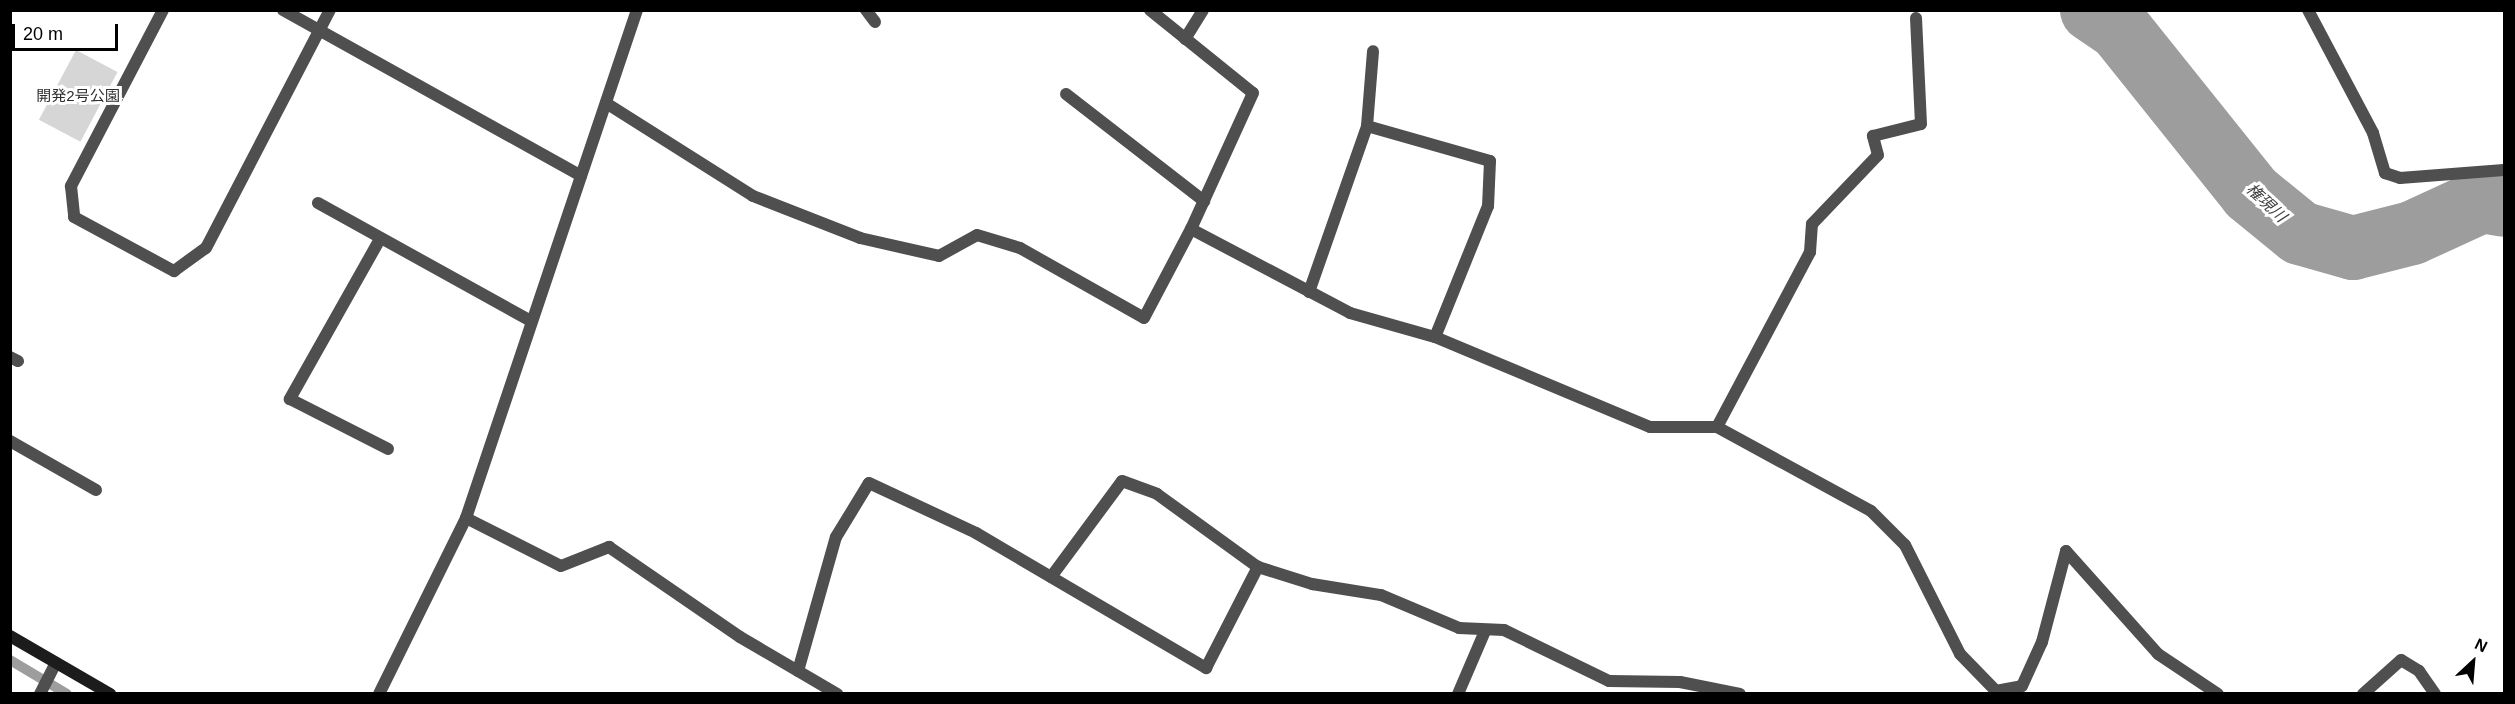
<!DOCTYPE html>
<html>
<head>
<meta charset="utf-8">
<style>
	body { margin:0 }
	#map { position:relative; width:2515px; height:704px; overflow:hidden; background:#fff; font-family:Helvetica,"Noto Sans JP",sans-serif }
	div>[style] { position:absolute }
	.green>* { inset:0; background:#d6d6d6; transform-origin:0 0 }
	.stream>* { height:10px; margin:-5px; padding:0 5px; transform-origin:5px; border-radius:5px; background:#9d9d9d }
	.river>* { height:64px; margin:-32px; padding:0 32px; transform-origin:32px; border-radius:32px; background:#9d9d9d }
	.street>* { height:12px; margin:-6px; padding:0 6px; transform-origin:6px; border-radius:6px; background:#4f4f4f }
	.secondary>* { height:12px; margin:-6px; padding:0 6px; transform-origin:6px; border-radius:6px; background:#1c1c1c }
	span { translate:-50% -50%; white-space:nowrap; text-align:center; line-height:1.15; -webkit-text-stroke:6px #fff; paint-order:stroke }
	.park-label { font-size:15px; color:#2d2d2d }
	.water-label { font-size:16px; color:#3e3e3e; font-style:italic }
	.frame { position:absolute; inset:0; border:12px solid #000; pointer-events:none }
	.north { position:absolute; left:2443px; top:632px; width:60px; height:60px; -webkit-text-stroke:4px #fff; paint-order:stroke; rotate:26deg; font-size:16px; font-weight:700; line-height:24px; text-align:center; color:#000 }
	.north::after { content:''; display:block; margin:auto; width:21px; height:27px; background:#000; clip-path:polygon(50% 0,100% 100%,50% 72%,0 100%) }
	.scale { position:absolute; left:12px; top:24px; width:106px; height:27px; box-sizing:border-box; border:3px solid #000; border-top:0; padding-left:8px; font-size:18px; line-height:21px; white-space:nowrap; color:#000; -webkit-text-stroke:4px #fff; paint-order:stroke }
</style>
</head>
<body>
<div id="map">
	<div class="green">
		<i style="left:76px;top:50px;width:47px;height:79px;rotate:28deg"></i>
	</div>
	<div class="stream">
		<i style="left:10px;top:660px;width:66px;rotate:30.8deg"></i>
	</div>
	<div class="river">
		<i style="left:2092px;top:10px;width:32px;rotate:34deg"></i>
		<i style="left:2119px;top:28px;width:211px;rotate:51.3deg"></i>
		<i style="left:2251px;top:193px;width:63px;rotate:39.2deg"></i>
		<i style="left:2300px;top:233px;width:55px;rotate:15.8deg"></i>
		<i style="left:2353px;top:248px;width:61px;rotate:-14.3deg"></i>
		<i style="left:2412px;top:233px;width:77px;rotate:-24.6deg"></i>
		<i style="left:2482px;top:201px;width:22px;rotate:10deg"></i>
	</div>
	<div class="street">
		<i style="left:163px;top:10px;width:199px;rotate:117.6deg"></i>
		<i style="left:71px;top:186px;width:31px;rotate:84deg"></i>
		<i style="left:74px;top:217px;width:114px;rotate:28.4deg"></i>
		<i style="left:174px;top:271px;width:39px;rotate:-36deg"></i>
		<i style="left:206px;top:248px;width:268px;rotate:-62.5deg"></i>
		<i style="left:283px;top:10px;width:341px;rotate:29.1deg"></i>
		<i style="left:866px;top:10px;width:15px;rotate:53deg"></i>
		<i style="left:1150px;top:10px;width:132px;rotate:38.9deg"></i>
		<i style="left:1253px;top:93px;width:149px;rotate:114.5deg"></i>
		<i style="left:2308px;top:10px;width:139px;rotate:62.1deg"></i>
		<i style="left:2373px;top:133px;width:42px;rotate:73.3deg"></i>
		<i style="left:2385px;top:173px;width:16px;rotate:18deg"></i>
		<i style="left:2400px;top:178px;width:104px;rotate:-4.4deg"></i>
		<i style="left:1185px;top:39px;width:34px;rotate:-58deg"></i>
		<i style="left:1066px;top:94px;width:175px;rotate:37.8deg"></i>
		<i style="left:606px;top:103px;width:174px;rotate:32.3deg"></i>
		<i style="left:753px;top:196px;width:115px;rotate:21.4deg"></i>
		<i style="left:860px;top:238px;width:81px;rotate:12.8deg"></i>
		<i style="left:939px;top:256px;width:43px;rotate:-28.9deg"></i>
		<i style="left:977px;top:235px;width:45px;rotate:16.8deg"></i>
		<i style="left:1020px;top:248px;width:142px;rotate:29.4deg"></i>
		<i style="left:1144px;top:318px;width:101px;rotate:-62.2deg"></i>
		<i style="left:1191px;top:229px;width:180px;rotate:27.8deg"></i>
		<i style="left:1350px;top:313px;width:88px;rotate:15.8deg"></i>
		<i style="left:1435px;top:337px;width:233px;rotate:22.7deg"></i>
		<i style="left:1650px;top:427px;width:67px"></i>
		<i style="left:1717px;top:427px;width:175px;rotate:28.6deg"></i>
		<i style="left:1871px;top:511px;width:48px;rotate:45deg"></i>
		<i style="left:1905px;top:545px;width:122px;rotate:63.2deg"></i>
		<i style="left:1960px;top:654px;width:52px;rotate:45.8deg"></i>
		<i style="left:1996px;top:691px;width:26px;rotate:-11deg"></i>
		<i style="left:2022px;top:686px;width:48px;rotate:-65.6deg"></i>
		<i style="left:2042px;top:642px;width:94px;rotate:-75.2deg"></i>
		<i style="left:1367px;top:126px;width:128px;rotate:15.9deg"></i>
		<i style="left:1490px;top:161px;width:45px;rotate:92.5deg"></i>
		<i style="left:1488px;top:206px;width:141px;rotate:112deg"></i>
		<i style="left:318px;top:203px;width:244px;rotate:29deg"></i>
		<i style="left:380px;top:239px;width:184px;rotate:119.4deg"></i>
		<i style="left:290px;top:399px;width:110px;rotate:27deg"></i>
		<i style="left:1309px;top:292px;width:176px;rotate:-70.7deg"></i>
		<i style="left:1367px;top:126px;width:75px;rotate:-85.4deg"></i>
		<i style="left:10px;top:357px;width:9px;rotate:27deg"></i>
		<i style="left:1717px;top:427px;width:198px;rotate:-62deg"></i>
		<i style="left:1810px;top:252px;width:28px;rotate:-86deg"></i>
		<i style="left:1812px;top:224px;width:95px;rotate:-46.3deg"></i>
		<i style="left:1878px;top:155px;width:20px;rotate:-105deg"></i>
		<i style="left:1873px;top:136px;width:49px;rotate:-14deg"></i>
		<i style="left:1921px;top:124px;width:106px;rotate:-92.7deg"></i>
		<i style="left:10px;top:441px;width:99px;rotate:29.7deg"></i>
		<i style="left:466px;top:518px;width:106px;rotate:26.8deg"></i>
		<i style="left:561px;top:566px;width:52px;rotate:-21.6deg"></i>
		<i style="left:609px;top:547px;width:159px;rotate:34.5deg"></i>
		<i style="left:740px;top:637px;width:113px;rotate:30.4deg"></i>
		<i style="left:2066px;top:551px;width:138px;rotate:48.2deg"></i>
		<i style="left:2158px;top:654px;width:72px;rotate:33.7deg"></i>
		<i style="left:1051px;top:577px;width:119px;rotate:-53.5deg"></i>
		<i style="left:1122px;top:481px;width:37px;rotate:20deg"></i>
		<i style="left:1157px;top:494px;width:125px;rotate:35.9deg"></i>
		<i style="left:1258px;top:567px;width:57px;rotate:17.5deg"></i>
		<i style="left:1312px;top:584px;width:70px;rotate:9.1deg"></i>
		<i style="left:1381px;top:595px;width:85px;rotate:22.9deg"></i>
		<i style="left:1459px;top:628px;width:45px;rotate:2.5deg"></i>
		<i style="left:1504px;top:630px;width:117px;rotate:25.9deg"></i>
		<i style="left:1609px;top:681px;width:71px;rotate:0.8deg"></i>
		<i style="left:1680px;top:682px;width:61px;rotate:11.3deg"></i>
		<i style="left:798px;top:671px;width:139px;rotate:-74.2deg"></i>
		<i style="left:836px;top:537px;width:63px;rotate:-58.6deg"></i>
		<i style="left:869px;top:483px;width:118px;rotate:25deg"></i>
		<i style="left:976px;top:533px;width:267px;rotate:30.4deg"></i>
		<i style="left:1206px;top:668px;width:114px;rotate:-62.8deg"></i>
		<i style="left:40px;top:694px;width:35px;rotate:-63deg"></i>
		<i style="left:379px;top:694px;width:196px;rotate:-63.7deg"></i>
		<i style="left:466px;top:518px;width:536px;rotate:-71.4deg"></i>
		<i style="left:1458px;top:694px;width:69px;rotate:-66.8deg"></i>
		<i style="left:2363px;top:694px;width:51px;rotate:-41.8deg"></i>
		<i style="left:2401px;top:660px;width:21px;rotate:31deg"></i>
		<i style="left:2419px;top:671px;width:28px;rotate:55deg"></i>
	</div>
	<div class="secondary">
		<i style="left:10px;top:636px;width:116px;rotate:30.1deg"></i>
	</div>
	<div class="park-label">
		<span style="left:78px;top:96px">開発2号公園</span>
	</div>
	<div class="water-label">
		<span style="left:2266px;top:203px;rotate:43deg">権現川</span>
	</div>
	<div class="frame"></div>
	<div class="north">N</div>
	<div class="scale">20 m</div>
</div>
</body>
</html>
